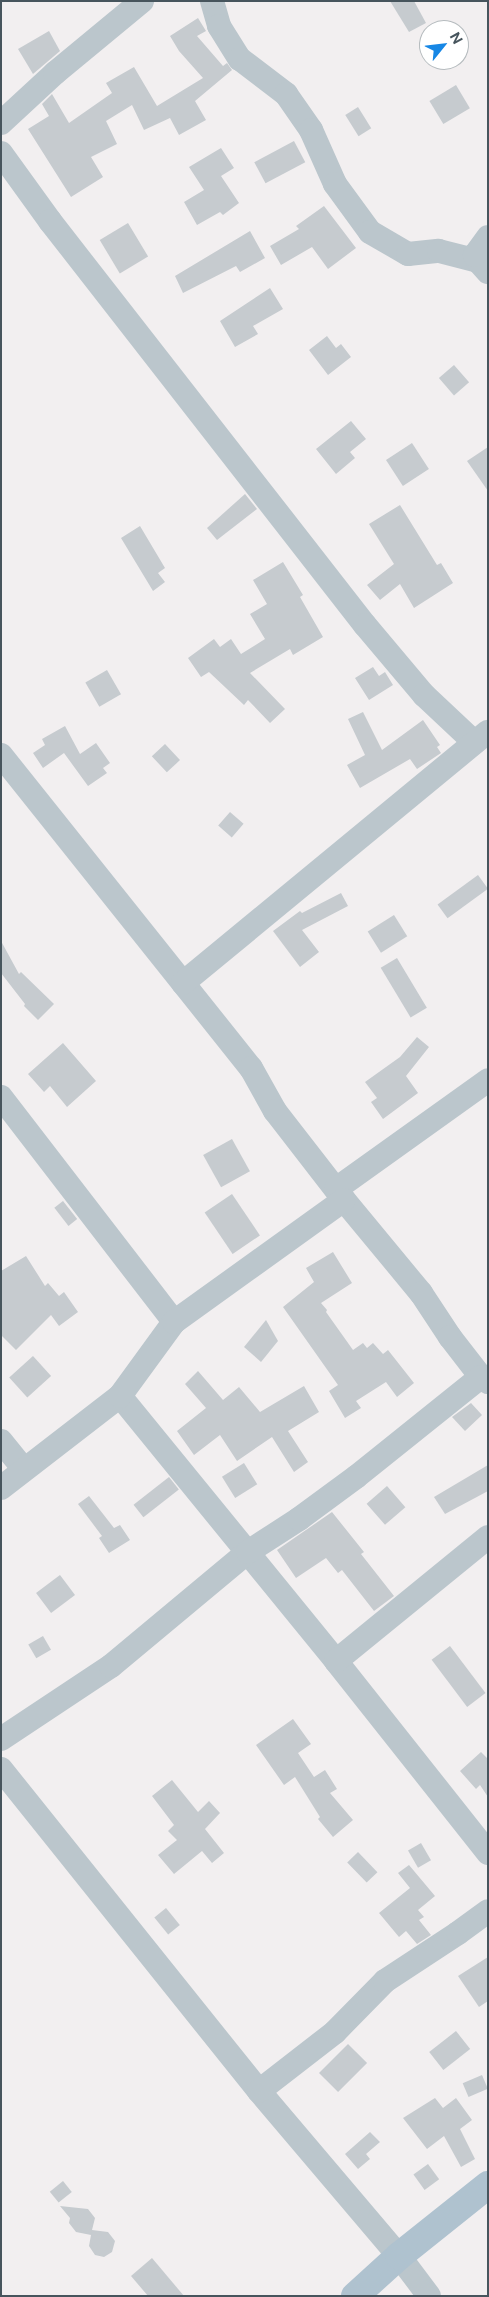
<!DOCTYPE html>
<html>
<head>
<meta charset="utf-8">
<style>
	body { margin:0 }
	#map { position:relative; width:489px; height:2297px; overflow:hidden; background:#f2eff0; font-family:"Public Sans",sans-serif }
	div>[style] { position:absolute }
	.building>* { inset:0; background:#c6cbcf; transform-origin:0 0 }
	.minor>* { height:24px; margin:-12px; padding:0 12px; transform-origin:12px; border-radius:12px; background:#bbc6cc }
	.major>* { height:28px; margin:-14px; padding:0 14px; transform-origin:14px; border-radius:14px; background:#afc2cf }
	span { translate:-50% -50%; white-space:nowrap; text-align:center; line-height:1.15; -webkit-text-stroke:4.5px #fff; paint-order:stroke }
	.frame { position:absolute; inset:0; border:2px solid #47555d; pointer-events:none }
	.north { position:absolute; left:419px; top:20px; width:50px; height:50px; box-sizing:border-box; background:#fff; border:1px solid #b5bbbe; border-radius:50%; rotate:61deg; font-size:14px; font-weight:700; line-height:20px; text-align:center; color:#47555d }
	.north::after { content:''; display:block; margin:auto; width:18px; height:22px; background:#1787e5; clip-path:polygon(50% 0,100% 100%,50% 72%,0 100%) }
</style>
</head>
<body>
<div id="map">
	<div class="building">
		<i style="clip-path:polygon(390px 1px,414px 1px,426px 23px,409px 32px)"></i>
		<i style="clip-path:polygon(198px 18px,206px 31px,197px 36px,223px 66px,227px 63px,232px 70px,195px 101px,206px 120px,179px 135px,170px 118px,144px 130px,132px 105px,106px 121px,117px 144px,91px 157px,103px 177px,71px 197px,28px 129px,49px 116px,42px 104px,52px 94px,69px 123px,112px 93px,106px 83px,134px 67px,157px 106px,203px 78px,179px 51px,170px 36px)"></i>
		<i style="clip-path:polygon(49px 31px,60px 51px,33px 74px,18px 49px)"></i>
		<i style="left:456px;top:85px;width:27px;height:31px;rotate:59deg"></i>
		<i style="left:358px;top:107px;width:25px;height:15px;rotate:58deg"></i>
		<i style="left:294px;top:141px;width:24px;height:45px;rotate:62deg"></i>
		<i style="clip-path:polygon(221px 148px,234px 168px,221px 176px,239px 203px,223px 215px,220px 212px,197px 225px,184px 202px,204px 190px,189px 167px)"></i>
		<i style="clip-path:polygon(324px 206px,356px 248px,328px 269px,312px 247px,281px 265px,270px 246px,299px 229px,296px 226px)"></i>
		<i style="left:128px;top:223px;width:39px;height:33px;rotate:59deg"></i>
		<i style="clip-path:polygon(250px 231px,265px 258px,240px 272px,236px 266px,183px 293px,175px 276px)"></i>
		<i style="clip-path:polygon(270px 288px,283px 309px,253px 326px,258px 334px,235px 347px,220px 321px)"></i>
		<i style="clip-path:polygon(327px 336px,336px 348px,341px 344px,351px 357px,328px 375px,309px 350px)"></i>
		<i style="left:454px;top:365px;width:23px;height:20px;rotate:49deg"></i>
		<i style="clip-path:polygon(351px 421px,366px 439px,350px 452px,355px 458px,336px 474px,316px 449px)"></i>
		<i style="left:412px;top:443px;width:31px;height:31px;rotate:57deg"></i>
		<i style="clip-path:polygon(488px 447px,488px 491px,467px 461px)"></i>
		<i style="clip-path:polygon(245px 494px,257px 509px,217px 540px,207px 528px)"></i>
		<i style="clip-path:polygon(400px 505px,437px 565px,441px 563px,453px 583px,414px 608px,400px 584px,380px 600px,367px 585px,394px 564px,369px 524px)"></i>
		<i style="clip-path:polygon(140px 526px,165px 568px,158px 573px,165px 582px,153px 591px,121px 538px)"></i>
		<i style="clip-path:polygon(283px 562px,303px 595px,300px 597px,323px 637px,293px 655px,290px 649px,250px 673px,285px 709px,270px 723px,248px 700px,244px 705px,209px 672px,201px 677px,188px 658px,214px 639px,220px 647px,231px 639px,241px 654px,265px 639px,250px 614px,267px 604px,253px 580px)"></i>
		<i style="clip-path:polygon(373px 667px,379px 676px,385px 672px,393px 685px,369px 700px,355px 678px)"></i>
		<i style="left:107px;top:670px;width:28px;height:25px;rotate:60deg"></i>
		<i style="clip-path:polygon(363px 712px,382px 750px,423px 720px,440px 745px,437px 747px,441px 753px,417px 769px,410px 759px,360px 788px,347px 765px,365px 755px,348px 719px)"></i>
		<i style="clip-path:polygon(65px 726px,80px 754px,96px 743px,110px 763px,103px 768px,107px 773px,88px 786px,64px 753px,43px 768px,33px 753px,45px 745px,42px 739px)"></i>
		<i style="left:165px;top:744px;width:22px;height:18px;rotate:47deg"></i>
		<i style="left:230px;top:812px;width:18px;height:18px;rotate:41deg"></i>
		<i style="left:478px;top:875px;width:17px;height:50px;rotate:54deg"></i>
		<i style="clip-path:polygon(341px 893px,348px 906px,302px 930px,319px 952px,300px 967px,273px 931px,300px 911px,302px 913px)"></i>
		<i style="left:394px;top:915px;width:25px;height:31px;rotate:58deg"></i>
		<i style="clip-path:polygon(1px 941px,19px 974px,21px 972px,54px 1004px,38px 1020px,24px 1006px,25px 1004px,1px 973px)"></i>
		<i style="left:397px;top:958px;width:58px;height:19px;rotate:59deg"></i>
		<i style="clip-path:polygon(417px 1037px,429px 1047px,406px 1076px,418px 1093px,383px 1119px,371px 1102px,377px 1098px,365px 1082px,400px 1057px)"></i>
		<i style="clip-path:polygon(63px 1043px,96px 1081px,67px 1107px,50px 1086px,44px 1092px,28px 1074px)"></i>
		<i style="left:232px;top:1139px;width:37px;height:33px;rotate:61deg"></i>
		<i style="left:232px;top:1194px;width:50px;height:33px;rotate:56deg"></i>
		<i style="left:63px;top:1201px;width:23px;height:11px;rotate:52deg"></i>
		<i style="clip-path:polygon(333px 1252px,352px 1283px,321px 1303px,327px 1310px,326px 1312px,353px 1350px,363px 1343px,367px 1348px,373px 1343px,383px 1354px,388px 1350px,414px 1383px,397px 1397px,386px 1382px,356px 1401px,361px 1408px,345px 1418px,329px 1391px,338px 1385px,283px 1307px,314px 1282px,306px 1268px)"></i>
		<i style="clip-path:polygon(26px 1256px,45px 1286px,48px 1283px,59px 1296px,64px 1292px,78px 1312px,59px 1326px,51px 1315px,16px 1350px,1px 1335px,1px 1271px)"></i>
		<i style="clip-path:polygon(266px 1320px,278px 1341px,261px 1362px,244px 1347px)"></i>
		<i style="left:33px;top:1356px;width:27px;height:32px;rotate:48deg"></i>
		<i style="clip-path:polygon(198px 1371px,223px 1400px,239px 1387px,260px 1412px,304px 1386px,319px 1412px,288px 1431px,308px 1462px,294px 1472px,272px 1437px,237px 1461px,220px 1435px,194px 1455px,177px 1431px,206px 1408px,185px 1384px)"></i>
		<i style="clip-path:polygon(471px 1403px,482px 1415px,465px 1431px,452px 1417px)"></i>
		<i style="left:244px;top:1463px;width:25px;height:26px;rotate:58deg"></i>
		<i style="clip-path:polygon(488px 1465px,488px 1491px,445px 1514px,434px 1497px)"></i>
		<i style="left:169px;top:1477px;width:16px;height:45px;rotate:52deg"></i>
		<i style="left:387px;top:1486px;width:28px;height:27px;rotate:49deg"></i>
		<i style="clip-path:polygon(89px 1496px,114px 1528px,120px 1525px,130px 1540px,109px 1553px,99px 1538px,102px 1536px,78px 1504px)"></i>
		<i style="clip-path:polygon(332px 1512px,364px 1552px,361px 1554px,394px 1596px,374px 1611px,342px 1570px,338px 1573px,326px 1558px,296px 1578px,277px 1550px)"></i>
		<i style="left:60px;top:1575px;width:25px;height:30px;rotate:53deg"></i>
		<i style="left:43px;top:1636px;width:16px;height:17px;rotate:60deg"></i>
		<i style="left:450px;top:1646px;width:59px;height:23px;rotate:53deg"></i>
		<i style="clip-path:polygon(293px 1719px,311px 1744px,298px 1753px,314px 1777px,325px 1770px,337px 1789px,330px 1793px,353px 1820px,333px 1837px,318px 1819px,320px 1817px,295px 1777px,284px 1785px,256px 1745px)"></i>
		<i style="clip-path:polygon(481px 1752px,488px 1759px,488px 1797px,480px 1785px,476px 1789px,460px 1771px)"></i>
		<i style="clip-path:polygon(172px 1780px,198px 1812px,209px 1801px,220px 1813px,205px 1829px,224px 1853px,212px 1863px,202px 1851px,174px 1874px,158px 1855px,177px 1840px,168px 1831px,174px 1825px,152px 1796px)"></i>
		<i style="left:421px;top:1843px;width:20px;height:15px;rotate:60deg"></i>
		<i style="left:358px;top:1852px;width:28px;height:15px;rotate:46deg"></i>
		<i style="clip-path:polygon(409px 1865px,435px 1896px,418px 1910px,424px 1917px,419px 1920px,431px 1935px,417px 1944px,406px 1931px,399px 1937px,379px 1913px,410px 1888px,398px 1873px)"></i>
		<i style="left:166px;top:1908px;width:22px;height:15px;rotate:51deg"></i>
		<i style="clip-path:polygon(488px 1957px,488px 2001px,479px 2007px,458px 1976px)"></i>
		<i style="left:456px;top:2031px;width:23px;height:34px;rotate:52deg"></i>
		<i style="left:348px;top:2044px;width:27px;height:41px;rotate:45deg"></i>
		<i style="left:482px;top:2075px;width:15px;height:21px;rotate:67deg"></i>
		<i style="clip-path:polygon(435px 2098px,443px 2108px,456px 2098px,472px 2120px,460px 2129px,475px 2159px,461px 2167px,444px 2136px,427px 2149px,403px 2118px)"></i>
		<i style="clip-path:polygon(370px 2132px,380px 2142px,366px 2154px,370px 2159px,358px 2169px,345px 2154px)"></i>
		<i style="left:428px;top:2164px;width:19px;height:18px;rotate:54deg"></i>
		<i style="left:63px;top:2181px;width:14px;height:17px;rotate:51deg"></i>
		<i style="clip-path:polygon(60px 2206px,88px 2209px,95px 2218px,92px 2230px,108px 2232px,115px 2241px,112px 2252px,104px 2257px,95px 2255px,89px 2246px,91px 2235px,76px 2232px,69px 2223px,70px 2218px)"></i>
		<i style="clip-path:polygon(152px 2258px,184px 2296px,148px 2296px,131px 2276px)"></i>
	</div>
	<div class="minor">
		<i style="left:212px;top:1px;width:26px;rotate:74deg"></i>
		<i style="left:219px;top:26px;width:39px;rotate:58deg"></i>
		<i style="left:240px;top:59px;width:58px;rotate:37.3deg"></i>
		<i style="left:286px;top:94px;width:44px;rotate:55.2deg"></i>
		<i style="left:311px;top:130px;width:59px;rotate:66deg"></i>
		<i style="left:335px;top:184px;width:59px;rotate:53.9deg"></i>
		<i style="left:370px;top:232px;width:44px;rotate:30.1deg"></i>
		<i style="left:408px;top:254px;width:31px;rotate:-6deg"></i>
		<i style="left:439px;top:251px;width:40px;rotate:14.4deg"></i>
		<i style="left:478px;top:261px;width:15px;rotate:48deg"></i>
		<i style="left:1px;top:123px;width:74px;rotate:-42.8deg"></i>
		<i style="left:55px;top:73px;width:113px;rotate:-39.6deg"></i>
		<i style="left:1px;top:153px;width:84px;rotate:54.2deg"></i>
		<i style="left:50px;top:221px;width:512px;rotate:52.06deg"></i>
		<i style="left:365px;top:625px;width:92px;rotate:49.9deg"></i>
		<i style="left:424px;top:695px;width:69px;rotate:43.2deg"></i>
		<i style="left:478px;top:261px;width:7px;rotate:-117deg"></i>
		<i style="left:475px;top:255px;width:22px;rotate:-54deg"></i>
		<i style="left:1px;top:755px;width:401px;rotate:51.4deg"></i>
		<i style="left:251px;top:1068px;width:49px;rotate:60.8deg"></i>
		<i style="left:275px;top:1111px;width:113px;rotate:52.2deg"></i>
		<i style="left:344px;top:1200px;width:121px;rotate:50.4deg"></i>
		<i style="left:421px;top:1293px;width:53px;rotate:56.6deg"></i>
		<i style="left:450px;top:1337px;width:51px;rotate:52.2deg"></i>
		<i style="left:481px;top:1377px;width:9px;rotate:36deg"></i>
		<i style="left:183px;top:983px;width:395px;rotate:-39.5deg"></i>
		<i style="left:1px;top:1097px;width:284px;rotate:52.4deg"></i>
		<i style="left:336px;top:1189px;width:187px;rotate:-35.6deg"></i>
		<i style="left:120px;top:1396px;width:342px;rotate:50.8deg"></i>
		<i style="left:336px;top:1661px;width:245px;rotate:51.6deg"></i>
		<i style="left:1px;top:1441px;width:36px;rotate:51deg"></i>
		<i style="left:1px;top:1488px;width:150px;rotate:-37.7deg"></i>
		<i style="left:120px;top:1396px;width:92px;rotate:-53.9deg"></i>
		<i style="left:174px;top:1322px;width:209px;rotate:-35.7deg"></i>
		<i style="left:336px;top:1661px;width:196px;rotate:-39.2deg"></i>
		<i style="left:1px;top:1739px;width:132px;rotate:-33.6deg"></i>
		<i style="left:111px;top:1666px;width:178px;rotate:-39.8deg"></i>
		<i style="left:248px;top:1552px;width:61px;rotate:-32.9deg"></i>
		<i style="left:299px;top:1519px;width:71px;rotate:-36.4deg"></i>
		<i style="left:356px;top:1477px;width:160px;rotate:-38.7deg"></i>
		<i style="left:1px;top:1769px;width:413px;rotate:51.3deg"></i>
		<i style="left:259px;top:2091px;width:216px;rotate:49.7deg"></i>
		<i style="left:399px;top:2256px;width:50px;rotate:53.1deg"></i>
		<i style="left:259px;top:2091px;width:96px;rotate:-37.8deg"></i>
		<i style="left:335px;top:2032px;width:71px;rotate:-45.6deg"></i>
		<i style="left:385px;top:1981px;width:87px;rotate:-33.3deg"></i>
		<i style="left:458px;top:1933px;width:37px;rotate:-36deg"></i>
	</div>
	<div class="major">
		<i style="left:355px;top:2296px;width:59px;rotate:-42.3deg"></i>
		<i style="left:399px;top:2256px;width:114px;rotate:-38.6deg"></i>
	</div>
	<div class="frame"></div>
	<div class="north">N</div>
</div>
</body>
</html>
